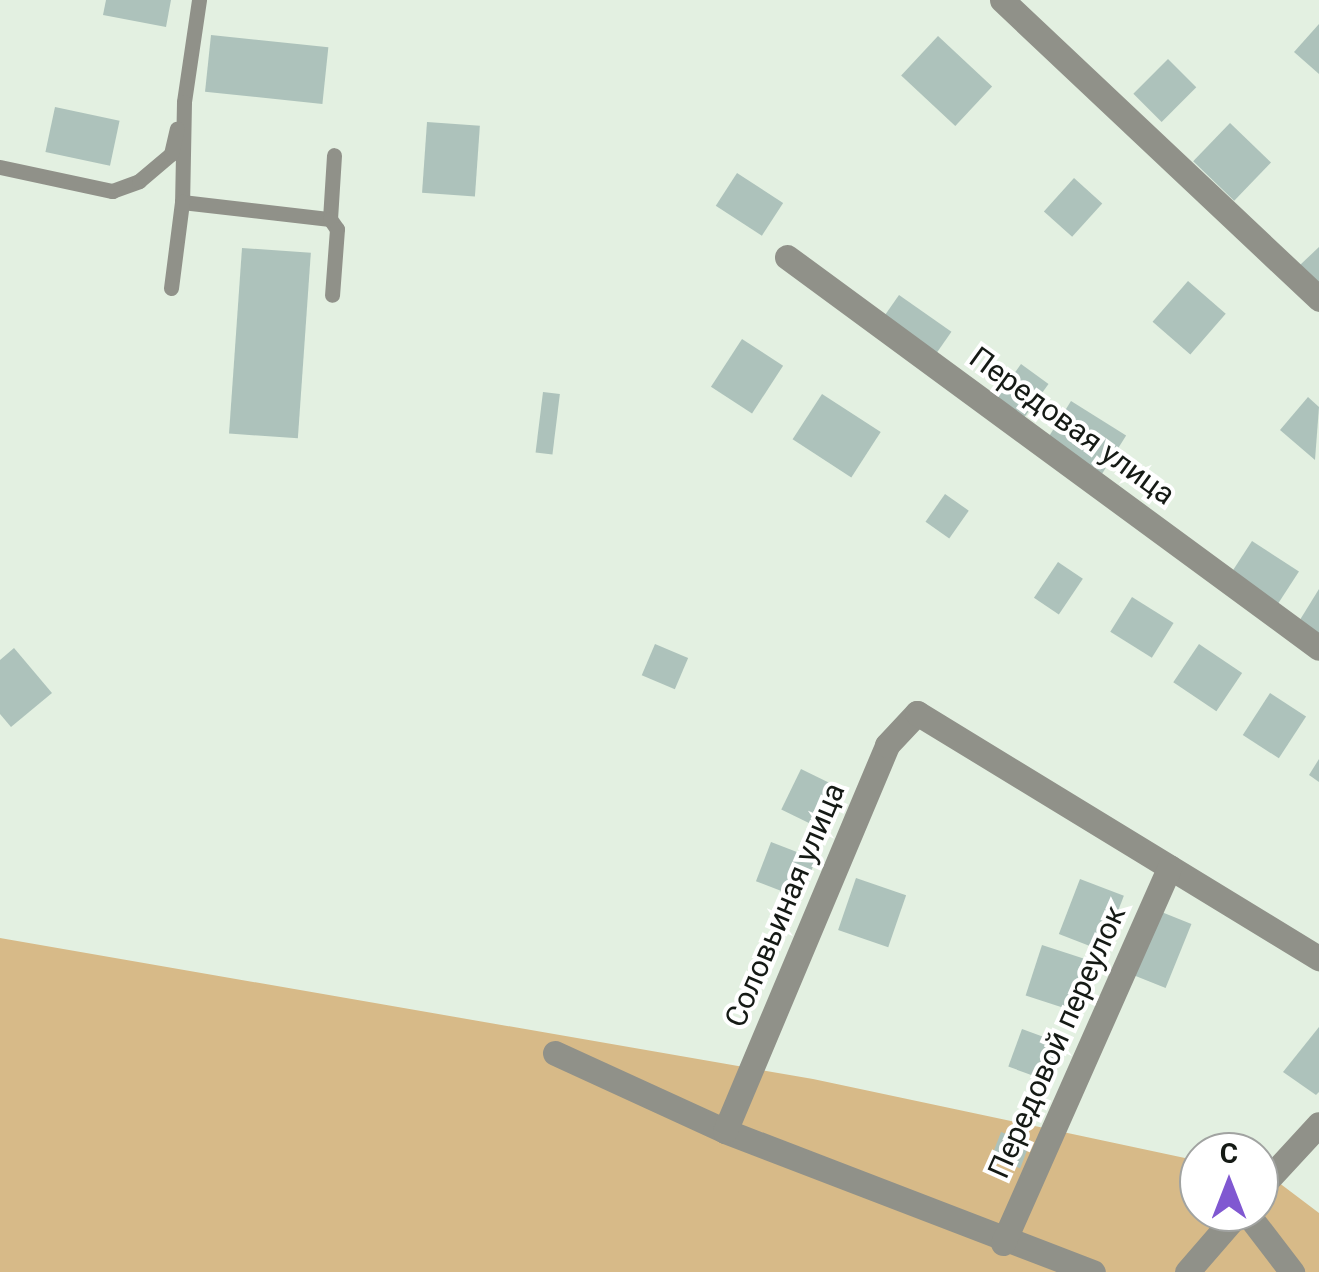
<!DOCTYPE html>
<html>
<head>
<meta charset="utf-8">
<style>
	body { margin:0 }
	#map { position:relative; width:1319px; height:1272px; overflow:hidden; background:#e3f0e1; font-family:Roboto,sans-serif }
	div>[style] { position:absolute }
	.green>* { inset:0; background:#d7ba88 }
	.building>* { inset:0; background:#adc2bb; transform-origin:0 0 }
	.service>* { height:15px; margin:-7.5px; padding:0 7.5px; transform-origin:7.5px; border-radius:7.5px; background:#909189 }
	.minor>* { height:25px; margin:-12.5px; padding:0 12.5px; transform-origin:12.5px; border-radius:12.5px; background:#909189 }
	span { translate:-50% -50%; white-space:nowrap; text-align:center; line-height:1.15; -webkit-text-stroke:8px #fff; paint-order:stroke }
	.street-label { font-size:30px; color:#151a15 }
	.north { position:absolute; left:1179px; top:1132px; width:100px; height:100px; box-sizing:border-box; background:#fff; border:2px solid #a1a3a1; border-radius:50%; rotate:0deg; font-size:28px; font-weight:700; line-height:40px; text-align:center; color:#151a15 }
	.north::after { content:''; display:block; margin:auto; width:35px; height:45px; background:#8058d1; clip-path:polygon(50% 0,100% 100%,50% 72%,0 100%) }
</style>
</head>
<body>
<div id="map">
	<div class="green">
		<i style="clip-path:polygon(0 938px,813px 1079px,1199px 1161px,1199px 1212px,1259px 1212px,1259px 1174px,1270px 1176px,1319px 1213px,1319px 1272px,0 1272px)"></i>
	</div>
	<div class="building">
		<i style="clip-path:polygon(106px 0,171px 0,166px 27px,103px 15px)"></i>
		<i style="clip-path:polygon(1319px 24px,1319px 74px,1294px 52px)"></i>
		<i style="left:211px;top:35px;width:118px;height:57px;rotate:6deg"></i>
		<i style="left:938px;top:36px;width:74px;height:54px;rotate:43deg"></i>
		<i style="left:1168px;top:59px;width:40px;height:49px;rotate:45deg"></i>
		<i style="left:55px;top:107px;width:66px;height:46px;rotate:12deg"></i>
		<i style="left:427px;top:122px;width:53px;height:71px;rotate:4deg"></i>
		<i style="left:1230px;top:123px;width:57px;height:53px;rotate:44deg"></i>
		<i style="left:737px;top:173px;width:55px;height:39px;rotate:33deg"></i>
		<i style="left:1074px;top:178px;width:38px;height:45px;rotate:42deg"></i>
		<i style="clip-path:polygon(1319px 247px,1319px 286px,1300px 265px)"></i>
		<i style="left:242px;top:248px;width:69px;height:186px;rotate:4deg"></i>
		<i style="left:1188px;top:281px;width:50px;height:54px;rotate:41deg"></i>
		<i style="left:899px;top:295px;width:64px;height:28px;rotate:35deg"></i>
		<i style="left:742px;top:339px;width:49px;height:57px;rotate:33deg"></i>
		<i style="left:1021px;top:364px;width:34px;height:42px;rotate:36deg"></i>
		<i style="left:543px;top:392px;width:17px;height:61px;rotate:7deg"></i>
		<i style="left:822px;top:394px;width:70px;height:54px;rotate:33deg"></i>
		<i style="clip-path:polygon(1308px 397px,1319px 407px,1315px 460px,1280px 430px)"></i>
		<i style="left:1071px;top:401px;width:65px;height:45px;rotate:32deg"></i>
		<i style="left:945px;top:494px;width:29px;height:34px;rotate:35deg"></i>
		<i style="left:1252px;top:541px;width:56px;height:40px;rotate:33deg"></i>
		<i style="left:1058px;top:562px;width:30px;height:43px;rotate:34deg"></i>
		<i style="clip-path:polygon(1319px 589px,1319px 636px,1298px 623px)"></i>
		<i style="left:1132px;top:597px;width:49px;height:41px;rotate:32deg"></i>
		<i style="left:655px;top:644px;width:36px;height:34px;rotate:23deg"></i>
		<i style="left:1199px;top:644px;width:52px;height:46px;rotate:34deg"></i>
		<i style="clip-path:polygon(14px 648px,52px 693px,11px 727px,0 714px,0 660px)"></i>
		<i style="left:1270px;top:693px;width:43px;height:50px;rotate:33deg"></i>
		<i style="clip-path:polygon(1319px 759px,1319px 782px,1309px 775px)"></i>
		<i style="left:801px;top:769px;width:49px;height:45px;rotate:26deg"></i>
		<i style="left:771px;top:842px;width:48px;height:42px;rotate:21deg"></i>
		<i style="left:856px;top:878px;width:53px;height:55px;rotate:19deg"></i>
		<i style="left:1080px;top:879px;width:47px;height:59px;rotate:21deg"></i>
		<i style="left:1159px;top:911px;width:35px;height:69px;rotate:22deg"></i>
		<i style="left:1042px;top:945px;width:59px;height:53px;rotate:18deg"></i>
		<i style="clip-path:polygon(1319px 1027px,1319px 1092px,1316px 1095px,1283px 1072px)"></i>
		<i style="left:1022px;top:1029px;width:45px;height:40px;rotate:20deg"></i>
		<i style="left:1001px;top:1132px;width:31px;height:27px;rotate:21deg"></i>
	</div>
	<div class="service">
		<i style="left:199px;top:0;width:103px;rotate:98.4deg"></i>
		<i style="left:184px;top:102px;width:100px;rotate:91.1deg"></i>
		<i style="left:182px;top:202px;width:149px;rotate:6.6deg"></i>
		<i style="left:330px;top:219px;width:64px;rotate:-86.4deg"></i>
		<i style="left:0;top:167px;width:115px;rotate:12.1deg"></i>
		<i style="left:112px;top:191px;width:29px;rotate:-20deg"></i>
		<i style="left:139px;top:181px;width:42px;rotate:-40.2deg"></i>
		<i style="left:171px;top:154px;width:26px;rotate:-77deg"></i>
		<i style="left:330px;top:219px;width:12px;rotate:55deg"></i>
		<i style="left:337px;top:229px;width:66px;rotate:94.3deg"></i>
		<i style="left:171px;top:288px;width:87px;rotate:-82.7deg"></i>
	</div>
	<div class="minor">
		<i style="left:1002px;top:0;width:436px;rotate:43.3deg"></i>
		<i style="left:787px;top:257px;width:660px;rotate:36.31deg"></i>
		<i style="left:555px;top:1053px;width:187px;rotate:24.6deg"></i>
		<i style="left:725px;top:1131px;width:394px;rotate:21deg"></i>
		<i style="left:725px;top:1131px;width:419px;rotate:-67.2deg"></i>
		<i style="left:887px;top:745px;width:44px;rotate:-46.8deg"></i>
		<i style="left:917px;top:713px;width:471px;rotate:31.4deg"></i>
		<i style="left:1259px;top:1189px;width:88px;rotate:-47.3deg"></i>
		<i style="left:1246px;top:1212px;width:76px;rotate:52.5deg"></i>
		<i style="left:1003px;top:1243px;width:411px;rotate:-66.1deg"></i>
		<i style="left:1187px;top:1272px;width:79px;rotate:-49.1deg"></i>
	</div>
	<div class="street-label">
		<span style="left:1072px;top:426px;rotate:36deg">Передовая улица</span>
		<span style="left:785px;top:905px;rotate:-67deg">Соловьиная улица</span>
		<span style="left:1057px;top:1042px;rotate:-66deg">Передовой переулок</span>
	</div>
	<div class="north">С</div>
</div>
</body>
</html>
